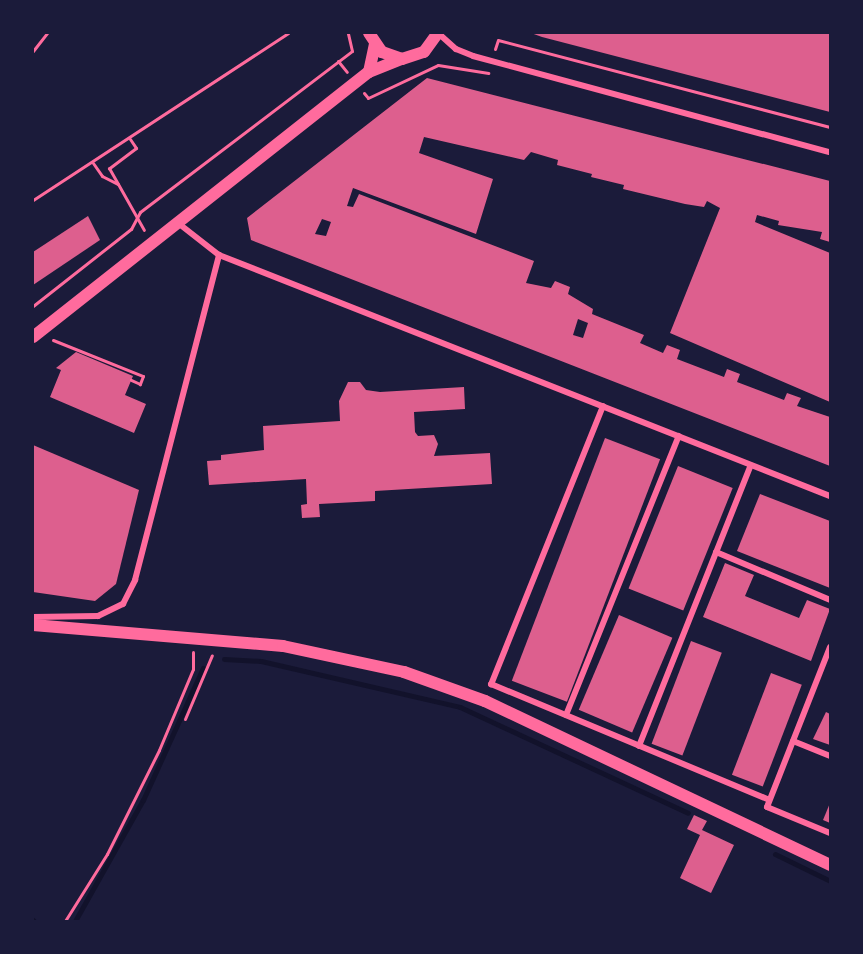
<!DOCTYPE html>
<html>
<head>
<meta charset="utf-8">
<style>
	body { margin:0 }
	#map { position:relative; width:863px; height:954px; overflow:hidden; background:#1b1b3a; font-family:Karla,sans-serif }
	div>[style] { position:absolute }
	.stream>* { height:5px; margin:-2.5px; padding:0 2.5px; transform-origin:2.5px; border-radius:2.5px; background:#12122b }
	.building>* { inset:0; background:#dd5f8e; transform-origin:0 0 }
	.path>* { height:3px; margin:-1.5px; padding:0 1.5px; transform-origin:1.5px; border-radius:1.5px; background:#ff6b9d }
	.minor>* { height:6px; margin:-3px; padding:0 3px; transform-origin:3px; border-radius:3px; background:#ff6b9d }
	.secondary>* { height:12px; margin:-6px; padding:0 6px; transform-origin:6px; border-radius:6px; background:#ff6b9d }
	span { translate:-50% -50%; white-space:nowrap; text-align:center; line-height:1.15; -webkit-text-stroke:6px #1b1b3a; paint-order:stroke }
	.frame { position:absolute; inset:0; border:34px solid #1b1b3a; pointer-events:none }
</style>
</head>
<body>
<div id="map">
	<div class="stream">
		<i style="left:224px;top:659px;width:37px;rotate:3deg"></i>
		<i style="left:261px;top:661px;width:204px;rotate:13deg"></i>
		<i style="left:460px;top:707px;width:251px;rotate:24.9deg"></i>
		<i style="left:775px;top:854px;width:61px;rotate:26.1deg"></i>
		<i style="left:33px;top:920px;width:1px;rotate:45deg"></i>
		<i style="left:75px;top:921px;width:139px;rotate:-60.7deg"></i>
		<i style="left:143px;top:800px;width:145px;rotate:-65.6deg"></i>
	</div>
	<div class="building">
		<i style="clip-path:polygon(531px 33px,830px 33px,830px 112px,542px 37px)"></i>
		<i style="clip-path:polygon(evenodd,427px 78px,830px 181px,830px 242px,820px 239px,822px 232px,778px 225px,779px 221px,757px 215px,755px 222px,830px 253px,830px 402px,670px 333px,720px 208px,707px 201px,704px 207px,685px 204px,623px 189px,624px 185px,591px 177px,592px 174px,557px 165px,558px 160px,531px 152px,524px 160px,424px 137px,419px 153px,493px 179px,476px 234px,353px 188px,347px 206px,353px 207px,359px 194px,534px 261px,526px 283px,551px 288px,555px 281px,570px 287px,568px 294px,593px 309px,592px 314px,644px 335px,640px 343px,663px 353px,667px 345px,680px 350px,677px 359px,724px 377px,727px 369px,740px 374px,737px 382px,784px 400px,787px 393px,801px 398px,797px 406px,830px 417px,830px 466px,251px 240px,247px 218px,427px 78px,322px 219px,331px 222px,326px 236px,315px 234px,322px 219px,427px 78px,578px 319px,588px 323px,583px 338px,573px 335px,578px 319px)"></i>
		<i style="clip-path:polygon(88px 216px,100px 240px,33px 285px,33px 252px)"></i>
		<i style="clip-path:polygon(76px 352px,133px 376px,125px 395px,146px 404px,134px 433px,50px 397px,61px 370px,56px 368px)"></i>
		<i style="clip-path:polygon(348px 382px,360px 382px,366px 390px,380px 392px,464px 387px,465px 409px,414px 412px,415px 432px,418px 436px,434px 435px,438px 444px,434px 456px,490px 453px,492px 484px,375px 491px,375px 501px,319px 504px,320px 517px,302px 518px,301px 505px,307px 504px,306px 479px,209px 485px,207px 461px,221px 460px,221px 455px,264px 450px,263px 426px,340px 421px,339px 401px)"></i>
		<i style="left:605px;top:438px;width:59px;height:260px;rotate:21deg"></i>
		<i style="clip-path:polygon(33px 445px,139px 490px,116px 584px,95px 601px,33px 592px)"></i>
		<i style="left:678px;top:466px;width:59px;height:132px;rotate:22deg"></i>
		<i style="clip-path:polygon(760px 494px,830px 521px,830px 588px,737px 551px)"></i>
		<i style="clip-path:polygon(725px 563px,754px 575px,745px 596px,799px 618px,807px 600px,830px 609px,811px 661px,703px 617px)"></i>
		<i style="left:619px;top:615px;width:58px;height:103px;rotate:23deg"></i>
		<i style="left:691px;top:641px;width:33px;height:110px;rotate:21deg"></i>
		<i style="left:771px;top:673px;width:33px;height:109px;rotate:21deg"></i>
		<i style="clip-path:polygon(826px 712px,830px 714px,830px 745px,813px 739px)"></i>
		<i style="clip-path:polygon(830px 803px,830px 823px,823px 820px)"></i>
		<i style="clip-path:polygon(694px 815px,707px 821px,702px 830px,734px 845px,711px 893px,680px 878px,700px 835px,687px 829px)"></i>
	</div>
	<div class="path">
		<i style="left:495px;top:49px;width:9px;rotate:-72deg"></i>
		<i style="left:498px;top:40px;width:343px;rotate:14.7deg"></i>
		<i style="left:33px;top:51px;width:23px;rotate:-52deg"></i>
		<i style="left:338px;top:61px;width:14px;rotate:51deg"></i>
		<i style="left:364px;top:93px;width:6px;rotate:51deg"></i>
		<i style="left:368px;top:98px;width:77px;rotate:-25.2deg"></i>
		<i style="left:438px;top:65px;width:51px;rotate:9.1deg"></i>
		<i style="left:130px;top:139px;width:11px;rotate:56deg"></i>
		<i style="left:136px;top:148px;width:34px;rotate:143deg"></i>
		<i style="left:109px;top:168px;width:71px;rotate:60.6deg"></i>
		<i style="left:93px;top:163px;width:16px;rotate:55deg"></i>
		<i style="left:102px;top:176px;width:18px;rotate:27deg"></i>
		<i style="left:33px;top:200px;width:305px;rotate:-33.2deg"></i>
		<i style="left:33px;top:306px;width:125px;rotate:-38.2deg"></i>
		<i style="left:131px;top:229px;width:19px;rotate:-62deg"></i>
		<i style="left:140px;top:212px;width:266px;rotate:-37.2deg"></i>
		<i style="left:352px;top:51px;width:18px;rotate:-103deg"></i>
		<i style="left:53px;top:340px;width:97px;rotate:21.8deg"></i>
		<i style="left:143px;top:376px;width:9px;rotate:111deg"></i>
		<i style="left:140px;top:384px;width:10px;rotate:-156deg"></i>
		<i style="left:185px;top:719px;width:69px;rotate:-67.1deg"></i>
		<i style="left:65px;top:921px;width:79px;rotate:-57.9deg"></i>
		<i style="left:107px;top:854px;width:116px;rotate:-63.4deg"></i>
		<i style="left:159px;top:750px;width:88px;rotate:-67.2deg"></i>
		<i style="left:193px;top:669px;width:17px;rotate:-90deg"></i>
	</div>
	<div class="minor">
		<i style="left:438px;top:33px;width:24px;rotate:42deg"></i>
		<i style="left:456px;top:49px;width:18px;rotate:22deg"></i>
		<i style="left:473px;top:56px;width:370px;rotate:15.1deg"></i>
		<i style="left:178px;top:223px;width:52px;rotate:38deg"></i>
		<i style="left:219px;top:255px;width:657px;rotate:21.53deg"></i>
		<i style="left:603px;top:406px;width:300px;rotate:111.9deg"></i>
		<i style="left:491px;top:684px;width:301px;rotate:22.6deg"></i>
		<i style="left:716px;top:552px;width:124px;rotate:22.8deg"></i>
		<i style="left:33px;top:617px;width:65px;rotate:-0.9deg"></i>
		<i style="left:98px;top:616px;width:28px;rotate:-26deg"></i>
		<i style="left:123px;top:604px;width:27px;rotate:-63deg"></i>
		<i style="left:135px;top:580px;width:336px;rotate:-75.5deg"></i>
		<i style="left:830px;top:647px;width:172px;rotate:111.5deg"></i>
		<i style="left:767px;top:807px;width:68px;rotate:22.4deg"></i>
		<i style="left:566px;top:715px;width:301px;rotate:-68deg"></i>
		<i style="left:793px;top:741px;width:40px;rotate:22deg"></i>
		<i style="left:639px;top:746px;width:302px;rotate:-68.3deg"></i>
	</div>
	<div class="secondary">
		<i style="left:369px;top:33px;width:23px;rotate:56deg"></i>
		<i style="left:382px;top:52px;width:21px;rotate:19deg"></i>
		<i style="left:402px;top:59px;width:23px;rotate:-18deg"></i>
		<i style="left:424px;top:52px;width:24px;rotate:-54deg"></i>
		<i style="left:369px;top:72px;width:29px;rotate:-78deg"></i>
		<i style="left:33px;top:337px;width:428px;rotate:-38.3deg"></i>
		<i style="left:369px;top:72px;width:35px;rotate:-22deg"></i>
		<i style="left:33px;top:625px;width:251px;rotate:4.8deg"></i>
		<i style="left:283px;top:646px;width:124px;rotate:12.1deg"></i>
		<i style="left:404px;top:672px;width:86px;rotate:19.7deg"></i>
		<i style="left:485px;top:701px;width:382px;rotate:25.4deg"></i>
	</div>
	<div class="frame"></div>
</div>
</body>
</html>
